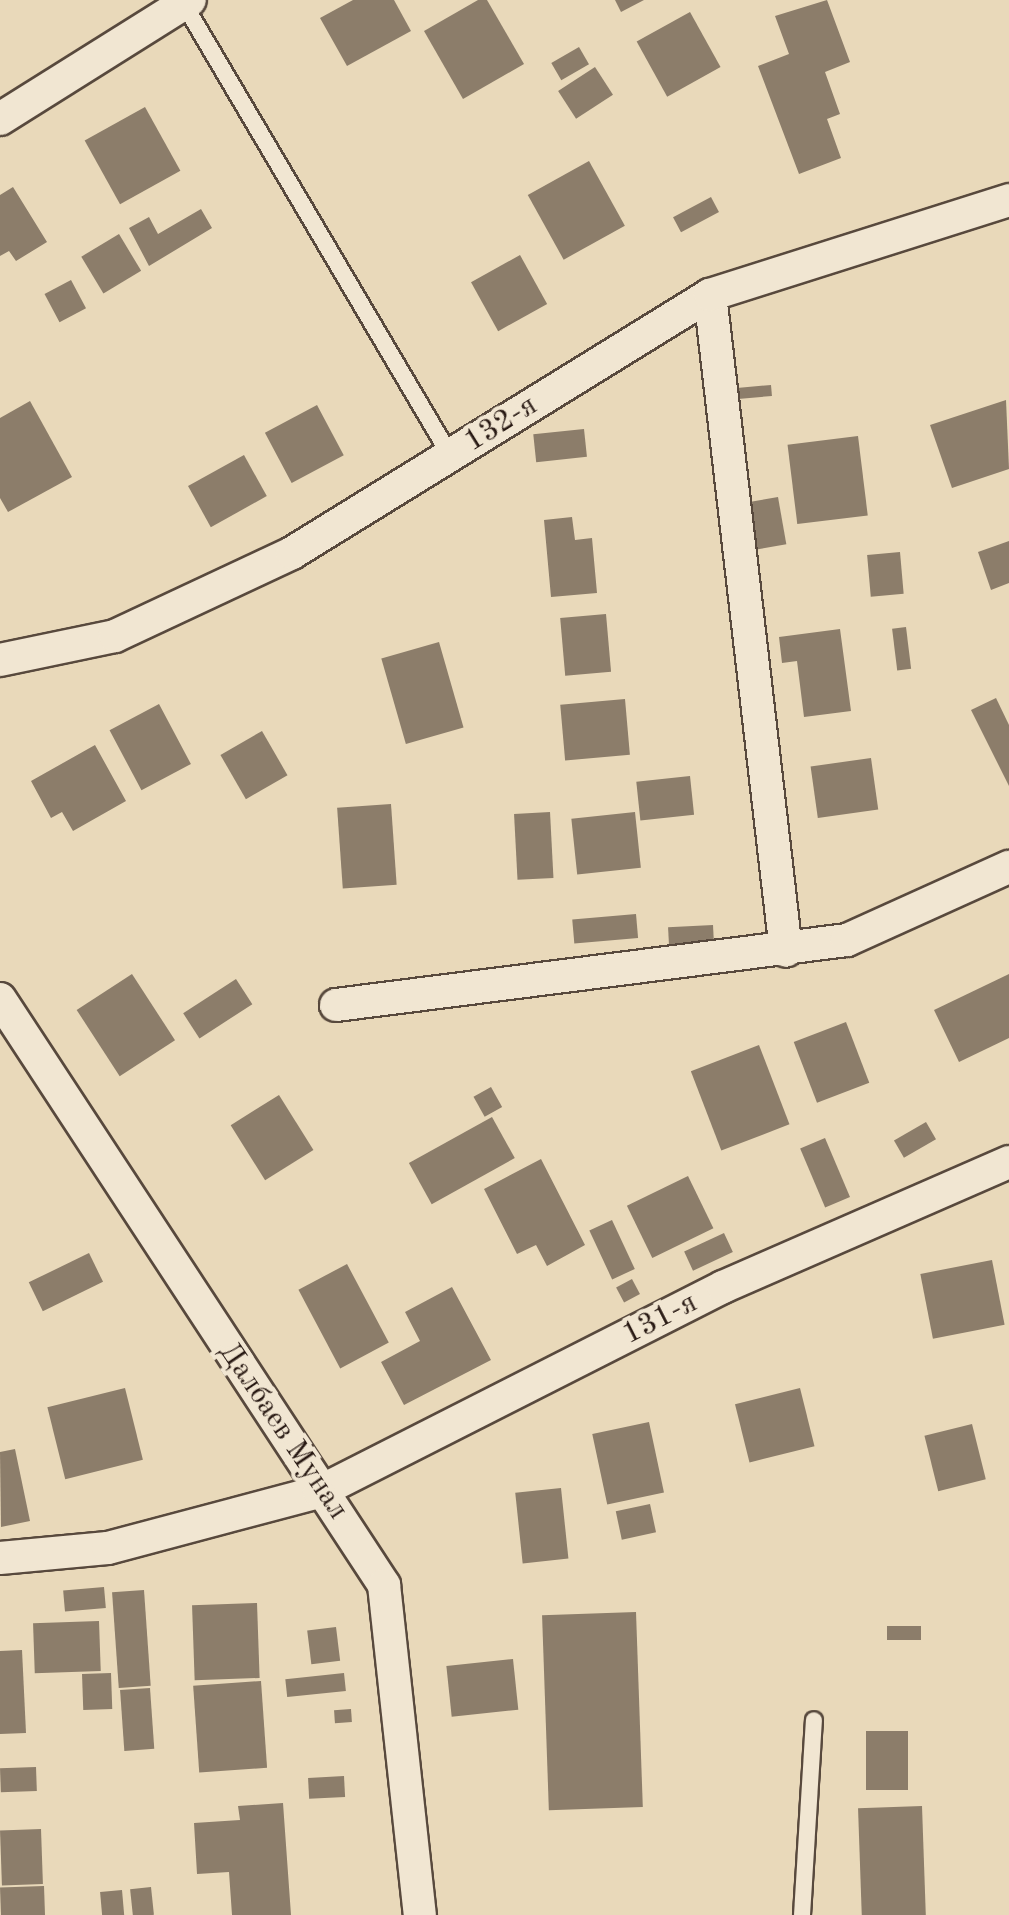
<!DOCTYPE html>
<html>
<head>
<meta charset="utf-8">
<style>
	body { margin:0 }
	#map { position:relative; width:1009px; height:1915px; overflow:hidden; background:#e9d9ba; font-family:"Old Standard TT",serif }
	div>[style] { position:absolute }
	.building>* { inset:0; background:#8c7d6a; transform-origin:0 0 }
	.roads { filter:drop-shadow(2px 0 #58493d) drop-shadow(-2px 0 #58493d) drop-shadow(0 2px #58493d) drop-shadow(0 -2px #58493d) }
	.service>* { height:16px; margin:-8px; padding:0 8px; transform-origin:8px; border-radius:8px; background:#f1e6d2 }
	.minor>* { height:32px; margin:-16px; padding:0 16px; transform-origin:16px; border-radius:16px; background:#f1e6d2 }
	span { translate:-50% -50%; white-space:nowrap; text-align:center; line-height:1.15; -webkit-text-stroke:8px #f1e6d2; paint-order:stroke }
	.street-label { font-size:30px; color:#281913 }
</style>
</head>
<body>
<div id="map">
	<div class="building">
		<i style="clip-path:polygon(353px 0,394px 0,411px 31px,347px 66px,320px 18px)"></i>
		<i style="clip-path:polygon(478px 0,487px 0,524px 64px,463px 99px,424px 31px)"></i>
		<i style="clip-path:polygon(615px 0,644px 0,621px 12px)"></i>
		<i style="clip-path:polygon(827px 0,850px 62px,825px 72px,840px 114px,827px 119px,841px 158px,799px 174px,758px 66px,789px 54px,775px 16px)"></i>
		<i style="left:690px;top:12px;width:63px;height:61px;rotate:61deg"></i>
		<i style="left:579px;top:47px;width:20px;height:32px;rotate:60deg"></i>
		<i style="left:595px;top:67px;width:33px;height:44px;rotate:57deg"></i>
		<i style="left:145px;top:107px;width:73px;height:69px;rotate:61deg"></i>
		<i style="left:589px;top:161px;width:74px;height:70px;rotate:61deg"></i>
		<i style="clip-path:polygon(13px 187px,47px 242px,16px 261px,9px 251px,0 256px,0 195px)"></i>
		<i style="left:711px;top:197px;width:17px;height:43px;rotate:62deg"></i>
		<i style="clip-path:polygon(201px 209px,212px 228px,149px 266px,129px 228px,149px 217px,158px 234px)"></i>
		<i style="left:119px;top:234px;width:43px;height:44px;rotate:59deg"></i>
		<i style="left:520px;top:255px;width:56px;height:56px;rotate:61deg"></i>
		<i style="left:71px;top:280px;width:32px;height:30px;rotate:62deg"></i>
		<i style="left:771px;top:385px;width:11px;height:37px;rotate:85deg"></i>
		<i style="clip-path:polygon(1006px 400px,1009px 469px,952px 488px,930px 425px)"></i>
		<i style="clip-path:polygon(30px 401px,72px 477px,8px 512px,0 498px,0 418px)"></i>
		<i style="left:317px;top:405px;width:57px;height:59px;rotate:62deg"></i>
		<i style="left:584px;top:429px;width:28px;height:51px;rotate:84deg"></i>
		<i style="left:858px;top:436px;width:80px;height:71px;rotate:83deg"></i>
		<i style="left:244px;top:455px;width:47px;height:64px;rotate:61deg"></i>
		<i style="left:778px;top:497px;width:48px;height:35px;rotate:80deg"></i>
		<i style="clip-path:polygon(572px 517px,575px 540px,592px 538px,597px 593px,551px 597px,544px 520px)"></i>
		<i style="clip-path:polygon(1009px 541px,1009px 583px,991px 590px,978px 552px)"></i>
		<i style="left:900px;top:552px;width:42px;height:33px;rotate:85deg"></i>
		<i style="left:606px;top:614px;width:58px;height:46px;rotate:85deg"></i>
		<i style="left:906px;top:627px;width:42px;height:14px;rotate:83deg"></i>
		<i style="clip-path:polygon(840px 629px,851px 711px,804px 717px,797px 661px,782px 663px,779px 637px)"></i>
		<i style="left:439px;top:642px;width:89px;height:60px;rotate:74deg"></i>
		<i style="clip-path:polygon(996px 698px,1009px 725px,1009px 786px,971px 710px)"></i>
		<i style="left:625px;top:699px;width:56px;height:65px;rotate:85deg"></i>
		<i style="left:159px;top:704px;width:68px;height:56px;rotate:62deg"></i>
		<i style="left:262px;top:731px;width:51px;height:48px;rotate:60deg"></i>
		<i style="clip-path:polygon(95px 745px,126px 801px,73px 831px,62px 812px,51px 818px,31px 781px)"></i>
		<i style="left:871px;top:758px;width:52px;height:61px;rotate:82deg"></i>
		<i style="left:690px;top:776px;width:39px;height:54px;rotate:84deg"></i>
		<i style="left:391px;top:804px;width:81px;height:54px;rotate:86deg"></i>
		<i style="left:550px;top:812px;width:66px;height:36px;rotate:87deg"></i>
		<i style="left:635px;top:812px;width:56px;height:64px;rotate:84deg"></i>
		<i style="left:636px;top:914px;width:24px;height:64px;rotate:85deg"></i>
		<i style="left:713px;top:925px;width:20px;height:45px;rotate:87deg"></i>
		<i style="left:132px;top:974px;width:79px;height:66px;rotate:57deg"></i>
		<i style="clip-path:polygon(1009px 974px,1009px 1038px,959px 1062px,934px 1010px)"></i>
		<i style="left:236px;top:979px;width:30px;height:63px;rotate:57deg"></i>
		<i style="left:846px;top:1022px;width:65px;height:56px;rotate:69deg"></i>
		<i style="left:759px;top:1045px;width:85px;height:73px;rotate:69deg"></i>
		<i style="left:491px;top:1087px;width:23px;height:20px;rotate:61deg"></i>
		<i style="left:279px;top:1095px;width:65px;height:57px;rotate:58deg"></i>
		<i style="left:492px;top:1117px;width:47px;height:95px;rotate:61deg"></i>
		<i style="left:926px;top:1122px;width:20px;height:37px;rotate:60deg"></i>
		<i style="left:825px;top:1138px;width:64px;height:27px;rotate:67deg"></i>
		<i style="clip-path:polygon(541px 1159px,585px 1245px,547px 1266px,536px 1245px,517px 1254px,484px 1189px)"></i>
		<i style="left:688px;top:1176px;width:58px;height:68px;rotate:64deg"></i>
		<i style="left:612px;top:1220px;width:54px;height:25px;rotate:65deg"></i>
		<i style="left:724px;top:1233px;width:21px;height:44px;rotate:65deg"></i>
		<i style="left:89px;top:1253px;width:32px;height:67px;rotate:64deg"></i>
		<i style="left:992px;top:1260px;width:66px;height:73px;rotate:79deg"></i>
		<i style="left:347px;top:1264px;width:89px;height:55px;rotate:62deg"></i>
		<i style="left:632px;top:1279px;width:17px;height:18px;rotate:62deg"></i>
		<i style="clip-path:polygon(452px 1287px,491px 1360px,404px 1405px,381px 1362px,420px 1341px,405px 1312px)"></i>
		<i style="left:125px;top:1388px;width:74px;height:80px;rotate:76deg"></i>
		<i style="left:800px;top:1388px;width:60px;height:67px;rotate:76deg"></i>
		<i style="left:649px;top:1422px;width:72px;height:58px;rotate:78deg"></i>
		<i style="left:972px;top:1424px;width:57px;height:49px;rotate:76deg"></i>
		<i style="clip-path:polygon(15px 1449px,30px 1521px,1px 1527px,0 1452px)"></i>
		<i style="left:561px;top:1488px;width:71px;height:46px;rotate:84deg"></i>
		<i style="left:650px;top:1504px;width:29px;height:35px;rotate:78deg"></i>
		<i style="left:104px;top:1587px;width:21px;height:41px;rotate:85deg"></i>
		<i style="left:144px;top:1590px;width:96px;height:32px;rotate:86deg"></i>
		<i style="left:257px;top:1603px;width:75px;height:65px;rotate:88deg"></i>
		<i style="left:636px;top:1612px;width:195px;height:94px;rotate:88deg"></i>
		<i style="left:99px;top:1621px;width:50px;height:66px;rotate:88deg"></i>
		<i style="left:921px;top:1626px;width:14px;height:34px;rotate:90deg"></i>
		<i style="left:336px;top:1627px;width:34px;height:29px;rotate:83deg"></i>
		<i style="clip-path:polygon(22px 1650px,26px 1733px,0 1734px,0 1651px)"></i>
		<i style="left:513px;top:1659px;width:51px;height:67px;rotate:84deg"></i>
		<i style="left:111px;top:1673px;width:36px;height:29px;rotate:88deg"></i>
		<i style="left:344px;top:1673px;width:18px;height:59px;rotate:84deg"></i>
		<i style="left:261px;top:1681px;width:87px;height:68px;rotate:86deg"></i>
		<i style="left:150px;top:1688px;width:61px;height:30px;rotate:86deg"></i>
		<i style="left:351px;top:1709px;width:13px;height:17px;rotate:86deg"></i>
		<i style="left:866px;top:1731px;width:42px;height:59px"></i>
		<i style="left:36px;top:1767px;width:24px;height:36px;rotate:88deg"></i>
		<i style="left:344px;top:1776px;width:21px;height:36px;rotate:87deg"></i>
		<i style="clip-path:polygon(283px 1803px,291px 1915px,232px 1915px,229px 1872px,197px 1874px,194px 1823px,240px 1820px,238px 1806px)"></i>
		<i style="left:922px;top:1806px;width:109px;height:64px;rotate:88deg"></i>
		<i style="left:41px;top:1829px;width:55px;height:41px;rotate:88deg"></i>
		<i style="left:44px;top:1886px;width:29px;height:44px;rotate:88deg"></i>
		<i style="left:151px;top:1887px;width:28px;height:21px;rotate:84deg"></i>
		<i style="left:122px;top:1890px;width:25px;height:22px;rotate:85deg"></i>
	</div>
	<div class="roads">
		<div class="service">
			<i style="left:184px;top:4px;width:524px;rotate:59.47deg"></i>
			<i style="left:802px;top:1915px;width:195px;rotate:-86.5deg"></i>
		</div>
		<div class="minor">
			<i style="left:0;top:119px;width:224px;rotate:-32.1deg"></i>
			<i style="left:710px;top:295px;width:660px;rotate:83.39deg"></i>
			<i style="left:0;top:660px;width:117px;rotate:-11.8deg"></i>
			<i style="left:115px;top:636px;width:195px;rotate:-25.1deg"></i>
			<i style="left:292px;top:553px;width:491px;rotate:-31.7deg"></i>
			<i style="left:710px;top:295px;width:314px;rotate:-17.6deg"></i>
			<i style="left:0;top:999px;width:701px;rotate:56.76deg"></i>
			<i style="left:384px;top:1585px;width:332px;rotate:83.8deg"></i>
			<i style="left:336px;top:1005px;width:515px;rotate:-7.25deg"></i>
			<i style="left:847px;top:940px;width:178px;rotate:-24.3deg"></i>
			<i style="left:0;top:1558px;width:108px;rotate:-5.3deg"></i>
			<i style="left:108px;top:1548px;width:218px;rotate:-14.9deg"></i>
			<i style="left:319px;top:1492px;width:453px;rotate:-26.9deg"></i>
			<i style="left:723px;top:1287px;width:312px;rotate:-23.6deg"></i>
		</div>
	</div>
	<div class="street-label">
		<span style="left:501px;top:424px;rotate:-32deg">132-я</span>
		<span style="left:660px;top:1319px;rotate:-27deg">131-я</span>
		<span style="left:283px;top:1431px;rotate:56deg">Далбаев Мунал</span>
	</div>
</div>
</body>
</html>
